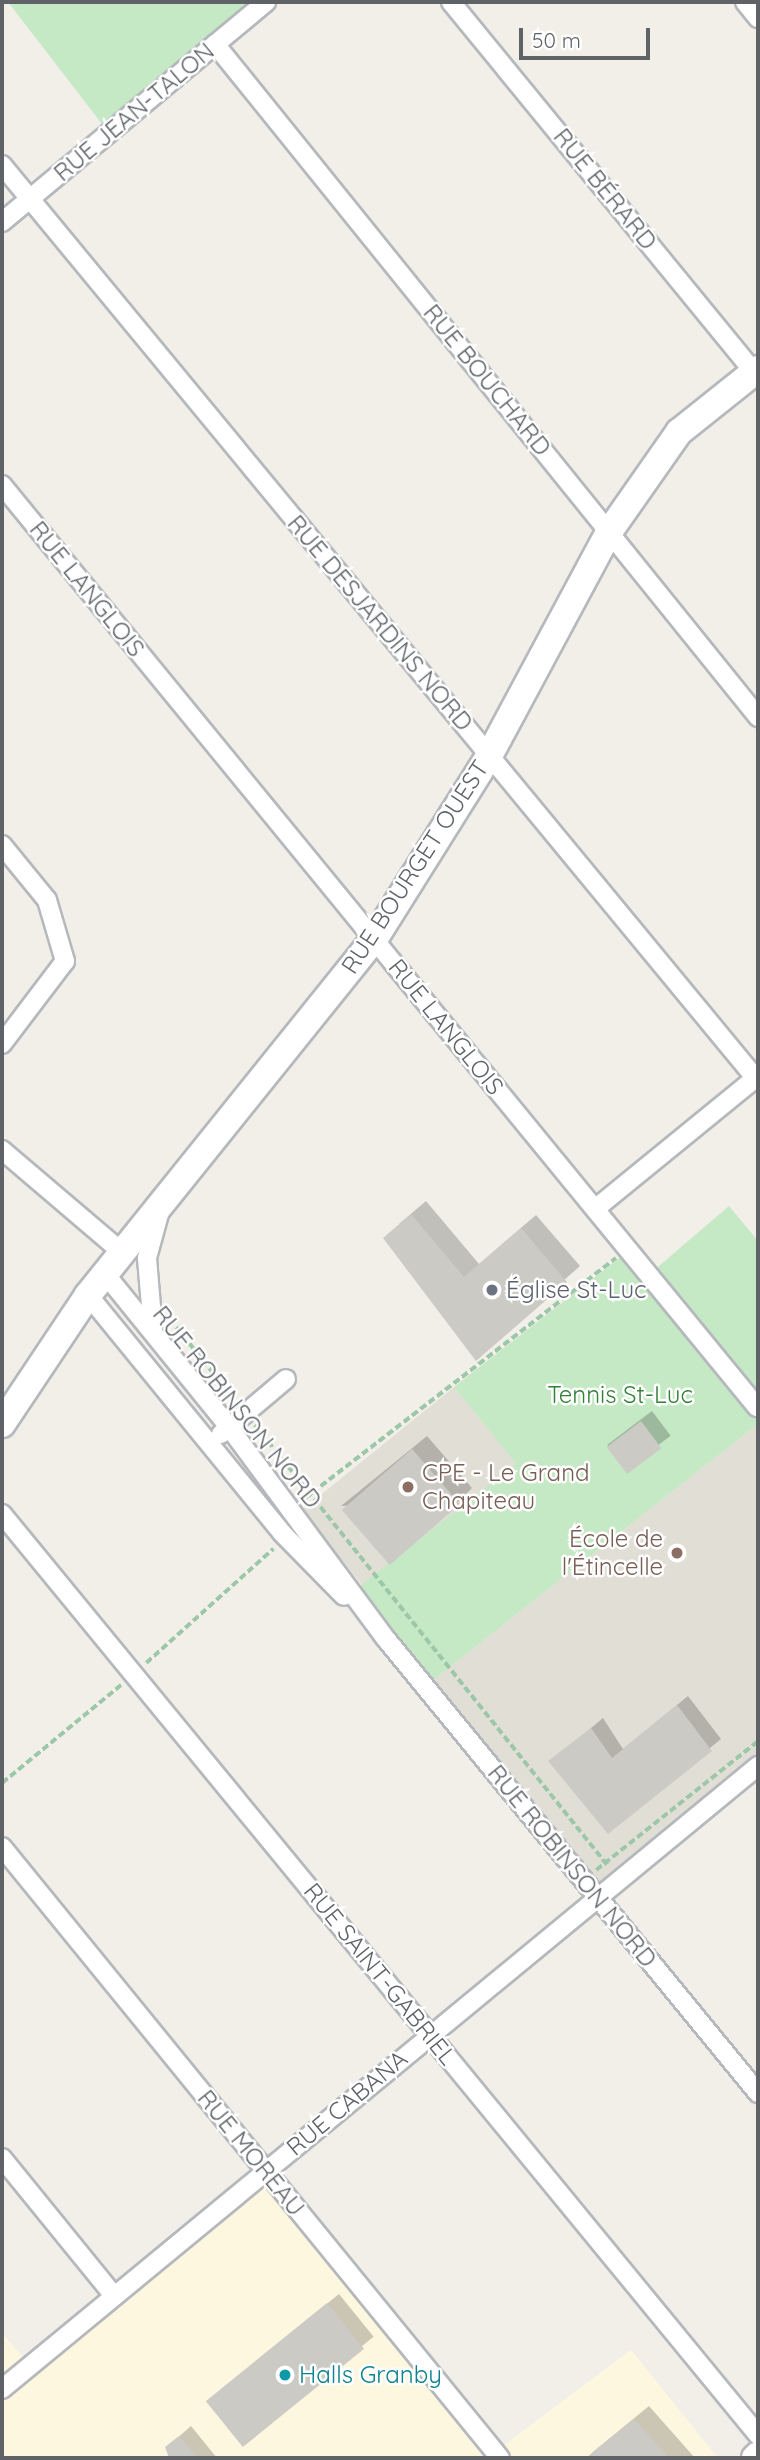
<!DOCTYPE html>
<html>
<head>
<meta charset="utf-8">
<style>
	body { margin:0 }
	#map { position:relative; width:760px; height:2460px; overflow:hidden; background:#f1efe8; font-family:Quicksand,sans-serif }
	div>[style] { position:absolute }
	.commercial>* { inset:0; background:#fef7e0 }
	.education>* { inset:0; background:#e1ded6; transform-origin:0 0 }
	.green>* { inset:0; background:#c5e8c5 }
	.shadow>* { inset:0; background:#0003; transform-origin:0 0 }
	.building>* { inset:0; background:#cccac5; transform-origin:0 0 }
	.path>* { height:3.5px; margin-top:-1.75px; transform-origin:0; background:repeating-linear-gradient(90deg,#9cc7a9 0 7px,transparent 0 10.5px) }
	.roads { filter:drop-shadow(2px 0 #b5b8bc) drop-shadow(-2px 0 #b5b8bc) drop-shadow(0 2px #b5b8bc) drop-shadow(0 -2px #b5b8bc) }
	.street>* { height:18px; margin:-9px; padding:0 9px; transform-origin:9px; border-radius:9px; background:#fff }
	.secondary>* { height:26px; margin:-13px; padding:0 13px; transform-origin:13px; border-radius:13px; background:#fff }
	.dots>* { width:19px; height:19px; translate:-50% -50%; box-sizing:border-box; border:4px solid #fff; border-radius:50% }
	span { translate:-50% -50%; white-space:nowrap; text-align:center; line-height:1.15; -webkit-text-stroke:5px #fff; paint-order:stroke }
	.street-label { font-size:24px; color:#5f6368 }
	.worship-label { font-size:24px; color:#5b616d }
	.left { translate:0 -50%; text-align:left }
	.park-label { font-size:24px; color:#348238 }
	.education-label { font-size:24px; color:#785e54 }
	.right { translate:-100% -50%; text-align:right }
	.culture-label { font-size:24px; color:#0d838f }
	.frame { position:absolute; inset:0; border:4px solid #5f6368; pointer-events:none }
	.scale { position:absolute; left:519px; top:28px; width:131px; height:32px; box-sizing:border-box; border:4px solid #5f6368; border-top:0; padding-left:9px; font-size:21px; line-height:24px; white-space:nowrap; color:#5f6368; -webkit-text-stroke:5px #fff; paint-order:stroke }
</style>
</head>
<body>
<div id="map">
	<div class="commercial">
		<i style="clip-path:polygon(265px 2171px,495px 2452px,631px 2350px,718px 2458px,2px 2458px,2px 2333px,29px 2365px)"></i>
	</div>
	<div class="education">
		<i style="left:454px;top:1387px;width:99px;height:196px;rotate:51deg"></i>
		<i style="clip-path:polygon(758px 1424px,758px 1766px,604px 1890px,432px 1681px)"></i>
	</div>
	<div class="green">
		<i style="clip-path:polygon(8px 2px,266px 2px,109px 133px)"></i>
		<i style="clip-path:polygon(729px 1206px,758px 1241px,758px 1424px,432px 1681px,356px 1589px,516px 1464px,454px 1387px,631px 1249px,652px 1272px)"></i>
	</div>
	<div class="shadow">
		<i style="clip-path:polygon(426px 1201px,479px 1264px,536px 1215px,580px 1266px,476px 1358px,399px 1224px)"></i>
		<i style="left:652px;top:1411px;width:31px;height:56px;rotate:53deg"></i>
		<i style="clip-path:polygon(427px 1436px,472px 1488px,458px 1502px,341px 1506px)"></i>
		<i style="clip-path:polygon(688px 1696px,721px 1739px,608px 1832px,550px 1762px,603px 1718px,623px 1749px)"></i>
		<i style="left:339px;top:2294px;width:55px;height:155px;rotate:51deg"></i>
		<i style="clip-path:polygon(649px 2406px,695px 2458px,587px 2458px,594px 2451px)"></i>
		<i style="clip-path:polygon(191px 2426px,217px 2458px,171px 2458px,167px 2447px)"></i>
	</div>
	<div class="building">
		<i style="clip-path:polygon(411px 1214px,464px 1277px,521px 1228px,567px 1282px,476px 1361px,383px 1238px)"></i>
		<i style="left:641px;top:1421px;width:34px;height:43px;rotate:53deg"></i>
		<i style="left:412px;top:1449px;width:73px;height:93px;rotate:49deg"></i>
		<i style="clip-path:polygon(677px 1705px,712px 1751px,608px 1834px,548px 1761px,591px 1728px,612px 1758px)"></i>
		<i style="left:327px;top:2303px;width:59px;height:156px;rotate:51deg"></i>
		<i style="clip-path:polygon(634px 2419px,669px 2458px,586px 2458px)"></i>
		<i style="clip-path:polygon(179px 2436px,198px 2458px,169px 2458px,165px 2447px)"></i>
	</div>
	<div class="path">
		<i style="left:170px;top:1319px;width:104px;rotate:51.3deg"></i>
		<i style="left:255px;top:1425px;width:566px;rotate:51.31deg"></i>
		<i style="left:304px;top:1499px;width:394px;rotate:-37.7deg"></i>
		<i style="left:146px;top:1663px;width:171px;rotate:-41.9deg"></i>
		<i style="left:2px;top:1783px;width:156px;rotate:-39.5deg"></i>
		<i style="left:596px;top:1870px;width:207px;rotate:-38.5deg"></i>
	</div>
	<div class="roads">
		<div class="street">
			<i style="left:451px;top:2px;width:485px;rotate:50.7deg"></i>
			<i style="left:745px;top:2px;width:21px;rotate:51deg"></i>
			<i style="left:215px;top:44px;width:865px;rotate:51.1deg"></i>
			<i style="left:2px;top:165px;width:1188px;rotate:50.47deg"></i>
			<i style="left:2px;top:222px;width:344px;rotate:-39.8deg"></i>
			<i style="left:2px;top:485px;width:1192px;rotate:50.69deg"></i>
			<i style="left:2px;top:845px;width:71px;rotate:50.7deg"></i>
			<i style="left:47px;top:900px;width:64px;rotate:73.6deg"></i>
			<i style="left:65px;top:961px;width:104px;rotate:127.2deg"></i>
			<i style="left:2px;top:1150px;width:159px;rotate:40.4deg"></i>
			<i style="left:595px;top:1209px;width:210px;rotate:-39.2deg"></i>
			<i style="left:106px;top:1275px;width:196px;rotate:51deg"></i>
			<i style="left:229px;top:1427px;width:264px;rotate:53.5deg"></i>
			<i style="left:386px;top:1639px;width:587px;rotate:50.67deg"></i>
			<i style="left:88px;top:1295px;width:307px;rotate:50.8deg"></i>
			<i style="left:282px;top:1533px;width:88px;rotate:45.5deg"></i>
			<i style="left:153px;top:1330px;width:72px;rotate:-94.8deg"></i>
			<i style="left:147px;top:1258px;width:46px;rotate:-74.7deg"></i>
			<i style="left:221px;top:1434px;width:85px;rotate:-40.2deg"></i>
			<i style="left:2px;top:1514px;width:1192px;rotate:50.62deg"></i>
			<i style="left:2px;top:1847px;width:788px;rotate:50.82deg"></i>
			<i style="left:2px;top:2158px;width:178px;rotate:50.9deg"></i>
			<i style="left:2px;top:2389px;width:980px;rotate:-39.49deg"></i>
		</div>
		<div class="secondary">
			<i style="left:2px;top:1424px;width:155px;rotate:-56.3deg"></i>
			<i style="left:88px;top:1295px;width:458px;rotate:-51.2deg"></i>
			<i style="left:375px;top:938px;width:215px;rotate:-57.9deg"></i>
			<i style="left:489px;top:756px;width:254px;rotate:-61.8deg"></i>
			<i style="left:609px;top:532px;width:122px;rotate:-55deg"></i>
			<i style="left:679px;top:432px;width:101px;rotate:-38.6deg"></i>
			<i style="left:755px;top:2458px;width:4px;rotate:-45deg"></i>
		</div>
	</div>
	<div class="dots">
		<i style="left:492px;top:1290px;background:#6b7280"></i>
		<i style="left:408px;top:1487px;background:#8d6e63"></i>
		<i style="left:677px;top:1553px;background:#8d6e63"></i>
		<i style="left:285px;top:2375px;background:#0f9aa8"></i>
	</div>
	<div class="street-label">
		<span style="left:134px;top:112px;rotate:-40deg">RUE JEAN-TALON</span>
		<span style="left:605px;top:189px;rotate:51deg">RUE BÉRARD</span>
		<span style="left:487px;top:380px;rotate:51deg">RUE BOUCHARD</span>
		<span style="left:87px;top:589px;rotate:51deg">RUE LANGLOIS</span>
		<span style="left:380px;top:623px;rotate:50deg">RUE DESJARDINS NORD</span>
		<span style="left:415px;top:867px;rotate:-57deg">RUE BOURGET OUEST</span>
		<span style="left:446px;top:1027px;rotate:51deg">RUE LANGLOIS</span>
		<span style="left:237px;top:1407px;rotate:51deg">RUE ROBINSON NORD</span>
		<span style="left:572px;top:1866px;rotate:51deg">RUE ROBINSON NORD</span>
		<span style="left:380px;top:1974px;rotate:51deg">RUE SAINT-GABRIEL</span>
		<span style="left:347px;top:2103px;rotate:-40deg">RUE CABANA</span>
		<span style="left:251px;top:2153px;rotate:51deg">RUE MOREAU</span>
	</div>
	<div class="worship-label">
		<span class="left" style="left:506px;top:1290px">Église St-Luc</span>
	</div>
	<div class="park-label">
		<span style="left:620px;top:1395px">Tennis St-Luc</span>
	</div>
	<div class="education-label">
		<span class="left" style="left:422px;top:1487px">CPE - Le Grand<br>Chapiteau</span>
		<span class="right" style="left:663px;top:1553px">École de<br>l'Étincelle</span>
	</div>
	<div class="culture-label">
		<span class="left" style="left:299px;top:2375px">Halls Granby</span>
	</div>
	<div class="frame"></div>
	<div class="scale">50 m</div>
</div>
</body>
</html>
